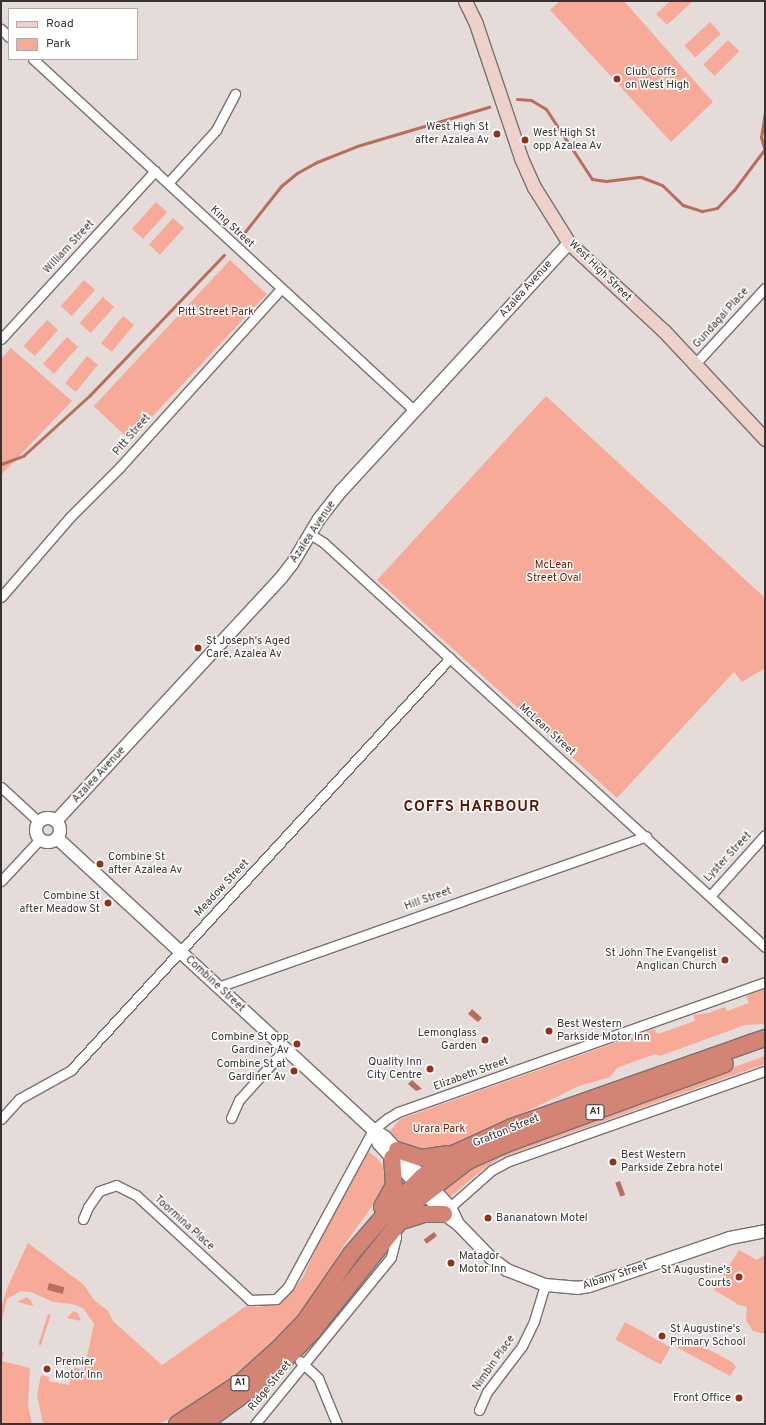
<!DOCTYPE html>
<html>
<head>
<meta charset="utf-8">
<style>
	body { margin:0 }
	#map { position:relative; width:766px; height:1425px; overflow:hidden; background:#e5dcda; font-family:Overpass,sans-serif }
	div>[style] { position:absolute }
	.green>* { inset:0; background:#f8aa99; transform-origin:0 0 }
	.water>* { inset:0; background:#b86d5d; transform-origin:0 0 }
	.stream>* { height:3px; margin:-1.5px; padding:0 1.5px; transform-origin:1.5px; border-radius:1.5px; background:#b86d5d }
	.roads { filter:drop-shadow(1px 0 #797170) drop-shadow(-1px 0 #797170) drop-shadow(0 1px #797170) drop-shadow(0 -1px #797170) }
	.minor>* { height:9px; margin:-4.5px; padding:0 4.5px; transform-origin:4.5px; border-radius:4.5px; background:#fff }
	.tertiary>* { height:12px; margin:-6px; padding:0 6px; transform-origin:6px; border-radius:6px; background:#fff }
	.tertiary>.ring { margin:-6px; padding:0; box-sizing:content-box; background:none; border:12px solid #fff; border-radius:50% }
	.secondary>* { height:13px; margin:-6.5px; padding:0 6.5px; transform-origin:6.5px; border-radius:6.5px; background:#efd1cb }
	.trunk>* { height:16px; margin:-8px; padding:0 8px; transform-origin:8px; border-radius:8px; background:#d48474 }
	.dots>* { width:11px; height:11px; translate:-50% -50%; box-sizing:border-box; border:2px solid #fff; border-radius:50% }
	span { translate:-50% -50%; white-space:nowrap; text-align:center; line-height:1.15; -webkit-text-stroke:3px #fff; paint-order:stroke }
	.shield-label span { padding:1px 3px; background:#fff; border:1px solid; border-radius:3px; -webkit-text-stroke-width:0 }
	.shield-label { font-size:10px; color:#363332; font-weight:700 }
	.poi-label { font-size:11px; color:#363332 }
	.left { translate:0 -50%; text-align:left }
	.right { translate:-100% -50%; text-align:right }
	.street-label { font-size:11px; color:#363332 }
	.park-label { font-size:11px; color:#711503 }
	.district-label { font-size:15px; color:#581609; font-weight:700; letter-spacing:1px }
	.frame { position:absolute; inset:0; border:2px solid #363332; pointer-events:none }
	.legend { position:absolute; left:8px; top:8px; width:130px; height:52px; box-sizing:border-box; background:#fff; border:1px solid #afadad; margin:0; padding:5px 7px; list-style:none; font-size:12px; color:#363332 }
	.legend li { display:flex; align-items:center; gap:8px; height:20px }
	.legend b { width:20px; border:1px solid #afadad }
</style>
</head>
<body>
<div id="map">
	<div class="green">
		<i style="clip-path:polygon(560px 1px,624px 1px,713px 102px,671px 142px,550px 10px)"></i>
		<i style="clip-path:polygon(670px 1px,692px 2px,667px 25px,656px 14px)"></i>
		<i style="left:710px;top:22px;width:16px;height:35px;rotate:47deg"></i>
		<i style="left:728px;top:40px;width:16px;height:35px;rotate:45deg"></i>
		<i style="left:156px;top:202px;width:15px;height:36px;rotate:42deg"></i>
		<i style="left:173px;top:218px;width:15px;height:36px;rotate:42deg"></i>
		<i style="left:230px;top:260px;width:50px;height:200px;rotate:43deg"></i>
		<i style="left:84px;top:280px;width:15px;height:35px;rotate:42deg"></i>
		<i style="left:103px;top:297px;width:15px;height:35px;rotate:42deg"></i>
		<i style="left:123px;top:316px;width:14px;height:35px;rotate:39deg"></i>
		<i style="left:47px;top:320px;width:15px;height:35px;rotate:42deg"></i>
		<i style="left:67px;top:337px;width:15px;height:36px;rotate:42deg"></i>
		<i style="clip-path:polygon(11px 348px,72px 401px,1px 475px,1px 359px)"></i>
		<i style="left:87px;top:356px;width:14px;height:35px;rotate:39deg"></i>
		<i style="clip-path:polygon(546px 396px,765px 598px,765px 668px,742px 682px,734px 672px,617px 798px,377px 580px)"></i>
		<i style="clip-path:polygon(765px 989px,765px 1024px,745px 1025px,660px 1056px,655px 1054px,617px 1068px,610px 1077px,579px 1086px,443px 1152px,408px 1151px,392px 1139px,391px 1130px,400px 1119px,654px 1029px,658px 1034px,695px 1021px,693px 1015px,708px 1013px,725px 1007px,727px 1011px,749px 1003px,746px 996px)"></i>
		<i style="clip-path:polygon(748px 1033px,763px 1033px,546px 1109px,567px 1098px,725px 1043px)"></i>
		<i style="clip-path:polygon(765px 1056px,765px 1064px,500px 1158px,482px 1170px,449px 1198px,445px 1193px,445px 1189px,460px 1174px,503px 1151px)"></i>
		<i style="clip-path:polygon(367px 1151px,377px 1158px,385px 1169px,387px 1185px,347px 1241px,304px 1313px,230px 1379px,181px 1415px,157px 1424px,43px 1424px,37px 1395px,41px 1375px,49px 1377px,49px 1381px,69px 1385px,73px 1367px,84px 1370px,94px 1324px,83px 1308px,72px 1304px,53px 1302px,31px 1292px,21px 1291px,7px 1299px,1px 1323px,1px 1307px,8px 1286px,28px 1243px,84px 1285px,94px 1300px,108px 1311px,113px 1321px,162px 1365px,249px 1304px,257px 1307px,276px 1304px,290px 1294px,303px 1277px,332px 1214px,360px 1160px)"></i>
		<i style="clip-path:polygon(739px 1250px,757px 1260px,765px 1254px,765px 1334px,753px 1331px,746px 1320px,747px 1307px,739px 1305px,714px 1290px)"></i>
		<i style="clip-path:polygon(27px 1297px,32px 1302px,33px 1306px,17px 1302px)"></i>
		<i style="clip-path:polygon(73px 1311px,78px 1313px,81px 1321px,67px 1318px)"></i>
		<i style="left:48px;top:1314px;width:3px;height:32px;rotate:18deg"></i>
		<i style="left:625px;top:1322px;width:52px;height:20px;rotate:29deg"></i>
		<i style="clip-path:polygon(684px 1336px,732px 1362px,736px 1367px,730px 1376px,678px 1348px)"></i>
		<i style="clip-path:polygon(1px 1352px,4px 1352px,2px 1361px,30px 1368px,28px 1405px,32px 1424px,1px 1424px)"></i>
	</div>
	<div class="water">
		<i style="clip-path:polygon(472px 1009px,482px 1018px,478px 1022px,468px 1014px)"></i>
		<i style="clip-path:polygon(412px 1080px,422px 1089px,416px 1091px,408px 1084px)"></i>
		<i style="left:620px;top:1181px;width:15px;height:5px;rotate:70deg"></i>
		<i style="left:434px;top:1232px;width:5px;height:13px;rotate:53deg"></i>
		<i style="left:49px;top:1283px;width:16px;height:7px;rotate:15deg"></i>
	</div>
	<div class="stream">
		<i style="left:517px;top:99px;width:14px;rotate:4deg"></i>
		<i style="left:531px;top:100px;width:17px;rotate:31deg"></i>
		<i style="left:546px;top:109px;width:84px;rotate:56.7deg"></i>
		<i style="left:592px;top:179px;width:14px;rotate:8deg"></i>
		<i style="left:606px;top:181px;width:35px;rotate:-7deg"></i>
		<i style="left:641px;top:177px;width:22px;rotate:21deg"></i>
		<i style="left:662px;top:185px;width:29px;rotate:44deg"></i>
		<i style="left:683px;top:205px;width:20px;rotate:18deg"></i>
		<i style="left:702px;top:211px;width:15px;rotate:-11deg"></i>
		<i style="left:717px;top:208px;width:25px;rotate:-47deg"></i>
		<i style="left:734px;top:190px;width:50px;rotate:-53.1deg"></i>
		<i style="left:765px;top:112px;width:25px;rotate:99deg"></i>
		<i style="left:761px;top:137px;width:15px;rotate:74deg"></i>
		<i style="left:240px;top:238px;width:66px;rotate:-51.7deg"></i>
		<i style="left:281px;top:186px;width:21px;rotate:-39deg"></i>
		<i style="left:297px;top:173px;width:23px;rotate:-29deg"></i>
		<i style="left:317px;top:162px;width:43px;rotate:-21.8deg"></i>
		<i style="left:357px;top:146px;width:138px;rotate:-16.5deg"></i>
		<i style="left:1px;top:464px;width:23px;rotate:-20deg"></i>
		<i style="left:23px;top:456px;width:91px;rotate:-42.3deg"></i>
		<i style="left:90px;top:395px;width:194px;rotate:-46.3deg"></i>
	</div>
	<div class="roads">
		<div class="minor">
			<i style="left:1px;top:29px;width:11px;rotate:45deg"></i>
			<i style="left:33px;top:59px;width:519px;rotate:42.66deg"></i>
			<i style="left:168px;top:183px;width:72px;rotate:-47.8deg"></i>
			<i style="left:216px;top:130px;width:41px;rotate:-62.2deg"></i>
			<i style="left:1px;top:339px;width:228px;rotate:-47.5deg"></i>
			<i style="left:695px;top:364px;width:103px;rotate:-47.4deg"></i>
			<i style="left:310px;top:534px;width:15px;rotate:32deg"></i>
			<i style="left:323px;top:542px;width:599px;rotate:42.5deg"></i>
			<i style="left:1px;top:597px;width:106px;rotate:-49.2deg"></i>
			<i style="left:70px;top:517px;width:71px;rotate:-45deg"></i>
			<i style="left:120px;top:467px;width:240px;rotate:-47.9deg"></i>
			<i style="left:1px;top:787px;width:52px;rotate:42.6deg"></i>
			<i style="left:1px;top:881px;width:57px;rotate:-47.1deg"></i>
			<i style="left:710px;top:896px;width:82px;rotate:-48deg"></i>
			<i style="left:218px;top:987px;width:454px;rotate:-19.4deg"></i>
			<i style="left:231px;top:1118px;width:20px;rotate:-66deg"></i>
			<i style="left:239px;top:1100px;width:69px;rotate:-48deg"></i>
			<i style="left:1px;top:1119px;width:27px;rotate:-48deg"></i>
			<i style="left:19px;top:1099px;width:60px;rotate:-29.1deg"></i>
			<i style="left:71px;top:1070px;width:560px;rotate:-47.39deg"></i>
			<i style="left:450px;top:1207px;width:56px;rotate:-41.4deg"></i>
			<i style="left:492px;top:1170px;width:19px;rotate:-28deg"></i>
			<i style="left:509px;top:1161px;width:271px;rotate:-19.4deg"></i>
			<i style="left:83px;top:1219px;width:13px;rotate:-67deg"></i>
			<i style="left:88px;top:1207px;width:19px;rotate:-55deg"></i>
			<i style="left:99px;top:1191px;width:18px;rotate:-19deg"></i>
			<i style="left:116px;top:1185px;width:22px;rotate:27deg"></i>
			<i style="left:136px;top:1195px;width:155px;rotate:42.6deg"></i>
			<i style="left:250px;top:1300px;width:26px;rotate:-2deg"></i>
			<i style="left:276px;top:1299px;width:17px;rotate:-45deg"></i>
			<i style="left:288px;top:1287px;width:179px;rotate:-61.6deg"></i>
			<i style="left:373px;top:1130px;width:19px;rotate:-39deg"></i>
			<i style="left:388px;top:1118px;width:12px;rotate:-31deg"></i>
			<i style="left:398px;top:1112px;width:389px;rotate:-19.5deg"></i>
			<i style="left:300px;top:1361px;width:25px;rotate:43deg"></i>
			<i style="left:318px;top:1378px;width:50px;rotate:67.6deg"></i>
			<i style="left:479px;top:1410px;width:20px;rotate:-66deg"></i>
			<i style="left:487px;top:1392px;width:58px;rotate:-52.7deg"></i>
			<i style="left:522px;top:1346px;width:28px;rotate:-64deg"></i>
			<i style="left:534px;top:1321px;width:38px;rotate:-73deg"></i>
			<i style="left:255px;top:1424px;width:215px;rotate:-50.8deg"></i>
			<i style="left:391px;top:1257px;width:21px;rotate:-76deg"></i>
			<i style="left:396px;top:1237px;width:9px;rotate:-103deg"></i>
		</div>
		<div class="tertiary">
			<i class="ring" style="left:36px;top:818px;width:12px;height:12px"></i>
			<i style="left:56px;top:821px;width:331px;rotate:-47.2deg"></i>
			<i style="left:281px;top:578px;width:18px;rotate:-52deg"></i>
			<i style="left:292px;top:564px;width:52px;rotate:-59deg"></i>
			<i style="left:319px;top:519px;width:37px;rotate:-52deg"></i>
			<i style="left:342px;top:490px;width:335px;rotate:-47.4deg"></i>
			<i style="left:57px;top:838px;width:430px;rotate:42.7deg"></i>
			<i style="left:373px;top:1130px;width:14px;rotate:30deg"></i>
			<i style="left:385px;top:1137px;width:96px;rotate:47.1deg"></i>
			<i style="left:450px;top:1207px;width:19px;rotate:65deg"></i>
			<i style="left:373px;top:1130px;width:15px;rotate:67deg"></i>
			<i style="left:379px;top:1144px;width:96px;rotate:47.1deg"></i>
			<i style="left:444px;top:1214px;width:17px;rotate:36deg"></i>
			<i style="left:458px;top:1224px;width:47px;rotate:45.9deg"></i>
			<i style="left:491px;top:1258px;width:20px;rotate:37deg"></i>
			<i style="left:507px;top:1270px;width:41px;rotate:21.5deg"></i>
			<i style="left:545px;top:1285px;width:32px;rotate:5deg"></i>
			<i style="left:577px;top:1288px;width:12px;rotate:-9deg"></i>
			<i style="left:589px;top:1286px;width:149px;rotate:-18.8deg"></i>
			<i style="left:730px;top:1238px;width:36px;rotate:-11deg"></i>
		</div>
		<div class="secondary">
			<i style="left:465px;top:1px;width:25px;rotate:64deg"></i>
			<i style="left:476px;top:24px;width:141px;rotate:71.4deg"></i>
			<i style="left:521px;top:158px;width:32px;rotate:66deg"></i>
			<i style="left:534px;top:187px;width:66px;rotate:58deg"></i>
			<i style="left:569px;top:243px;width:129px;rotate:42.8deg"></i>
			<i style="left:664px;top:331px;width:148px;rotate:46.9deg"></i>
		</div>
		<div class="trunk">
			<i style="left:397px;top:1150px;width:26px;rotate:18deg"></i>
			<i style="left:422px;top:1158px;width:25px;rotate:-9deg"></i>
			<i style="left:382px;top:1207px;width:25px;rotate:-61deg"></i>
			<i style="left:394px;top:1185px;width:27px;rotate:-94deg"></i>
			<i style="left:399px;top:1222px;width:25px;rotate:-18deg"></i>
			<i style="left:423px;top:1214px;width:21px"></i>
			<i style="left:177px;top:1424px;width:75px;rotate:-33.1deg"></i>
			<i style="left:240px;top:1383px;width:54px;rotate:-42deg"></i>
			<i style="left:280px;top:1347px;width:36px;rotate:-46deg"></i>
			<i style="left:305px;top:1321px;width:81px;rotate:-55.5deg"></i>
			<i style="left:351px;top:1254px;width:57px;rotate:-49.3deg"></i>
			<i style="left:388px;top:1211px;width:48px;rotate:-45deg"></i>
			<i style="left:422px;top:1177px;width:41px;rotate:-36deg"></i>
			<i style="left:455px;top:1153px;width:63px;rotate:-24.5deg"></i>
			<i style="left:512px;top:1127px;width:268px;rotate:-19.4deg"></i>
			<i style="left:203px;top:1424px;width:73px;rotate:-36.1deg"></i>
			<i style="left:262px;top:1381px;width:41px;rotate:-43deg"></i>
			<i style="left:292px;top:1353px;width:30px;rotate:-46deg"></i>
			<i style="left:313px;top:1331px;width:166px;rotate:-51.6deg"></i>
			<i style="left:416px;top:1201px;width:66px;rotate:-37.6deg"></i>
			<i style="left:468px;top:1161px;width:42px;rotate:-24.1deg"></i>
			<i style="left:506px;top:1144px;width:233px;rotate:-20.1deg"></i>
		</div>
	</div>
	<div class="dots">
		<i style="left:617px;top:79px;background:#982f1b"></i>
		<i style="left:497px;top:134px;background:#982f1b"></i>
		<i style="left:525px;top:140px;background:#982f1b"></i>
		<i style="left:198px;top:648px;background:#982f1b"></i>
		<i style="left:100px;top:864px;background:#982f1b"></i>
		<i style="left:108px;top:903px;background:#982f1b"></i>
		<i style="left:725px;top:960px;background:#982f1b"></i>
		<i style="left:549px;top:1031px;background:#982f1b"></i>
		<i style="left:485px;top:1040px;background:#982f1b"></i>
		<i style="left:297px;top:1044px;background:#982f1b"></i>
		<i style="left:430px;top:1069px;background:#982f1b"></i>
		<i style="left:294px;top:1071px;background:#982f1b"></i>
		<i style="left:613px;top:1162px;background:#982f1b"></i>
		<i style="left:488px;top:1218px;background:#982f1b"></i>
		<i style="left:451px;top:1263px;background:#982f1b"></i>
		<i style="left:739px;top:1277px;background:#982f1b"></i>
		<i style="left:662px;top:1336px;background:#982f1b"></i>
		<i style="left:47px;top:1369px;background:#982f1b"></i>
		<i style="left:739px;top:1398px;background:#982f1b"></i>
	</div>
	<div class="shield-label">
		<span style="left:595px;top:1112px">A1</span>
		<span style="left:240px;top:1383px">A1</span>
	</div>
	<div class="poi-label">
		<span class="left" style="left:625px;top:79px">Club Coffs<br>on West High</span>
		<span class="right" style="left:489px;top:134px">West High St<br>after Azalea Av</span>
		<span class="left" style="left:533px;top:140px">West High St<br>opp Azalea Av</span>
		<span class="left" style="left:206px;top:648px">St Joseph's Aged<br>Care, Azalea Av</span>
		<span class="left" style="left:108px;top:864px">Combine St<br>after Azalea Av</span>
		<span class="right" style="left:100px;top:903px">Combine St<br>after Meadow St</span>
		<span class="right" style="left:717px;top:960px">St John The Evangelist<br>Anglican Church</span>
		<span class="left" style="left:557px;top:1031px">Best Western<br>Parkside Motor Inn</span>
		<span class="right" style="left:477px;top:1040px">Lemonglass<br>Garden</span>
		<span class="right" style="left:289px;top:1044px">Combine St opp<br>Gardiner Av</span>
		<span class="right" style="left:422px;top:1069px">Quality Inn<br>City Centre</span>
		<span class="right" style="left:286px;top:1071px">Combine St at<br>Gardiner Av</span>
		<span class="left" style="left:621px;top:1162px">Best Western<br>Parkside Zebra hotel</span>
		<span class="left" style="left:496px;top:1218px">Bananatown Motel</span>
		<span class="left" style="left:459px;top:1263px">Matador<br>Motor Inn</span>
		<span class="right" style="left:731px;top:1277px">St Augustine's<br>Courts</span>
		<span class="left" style="left:670px;top:1336px">St Augustine's<br>Primary School</span>
		<span class="left" style="left:55px;top:1369px">Premier<br>Motor Inn</span>
		<span class="right" style="left:731px;top:1398px">Front Office</span>
	</div>
	<div class="street-label">
		<span style="left:232px;top:227px;rotate:43deg">King Street</span>
		<span style="left:69px;top:247px;rotate:-47deg">William Street</span>
		<span style="left:600px;top:271px;rotate:44deg">West High Street</span>
		<span style="left:526px;top:289px;rotate:-48deg">Azalea Avenue</span>
		<span style="left:721px;top:318px;rotate:-48deg">Gundagai Place</span>
		<span style="left:132px;top:435px;rotate:-49deg">Pitt Street</span>
		<span style="left:313px;top:532px;rotate:-56deg">Azalea Avenue</span>
		<span style="left:547px;top:730px;rotate:42deg">McLean Street</span>
		<span style="left:99px;top:775px;rotate:-47deg">Azalea Avenue</span>
		<span style="left:728px;top:857px;rotate:-47deg">Lyster Street</span>
		<span style="left:222px;top:888px;rotate:-47deg">Meadow Street</span>
		<span style="left:428px;top:899px;rotate:-20deg">Hill Street</span>
		<span style="left:215px;top:984px;rotate:43deg">Combine Street</span>
		<span style="left:471px;top:1074px;rotate:-20deg">Elizabeth Street</span>
		<span style="left:506px;top:1131px;rotate:-22deg">Grafton Street</span>
		<span style="left:184px;top:1223px;rotate:42deg">Toormina Place</span>
		<span style="left:615px;top:1276px;rotate:-18deg">Albany Street</span>
		<span style="left:494px;top:1363px;rotate:-55deg">Nimbin Place</span>
		<span style="left:270px;top:1386px;rotate:-51deg">Ridge Street</span>
	</div>
	<div class="park-label">
		<span style="left:216px;top:312px">Pitt Street Park</span>
		<span style="left:554px;top:572px">McLean<br>Street Oval</span>
		<span style="left:439px;top:1129px">Urara Park</span>
	</div>
	<div class="district-label">
		<span style="left:472px;top:808px">COFFS HARBOUR</span>
	</div>
	<div class="frame"></div>
	<ul class="legend">
	<li><b style="height:5px;background:#efd1cb"></b>Road</li>
	<li><b style="height:11px;background:#f8aa99"></b>Park</li>
	</ul>
</div>
</body>
</html>
